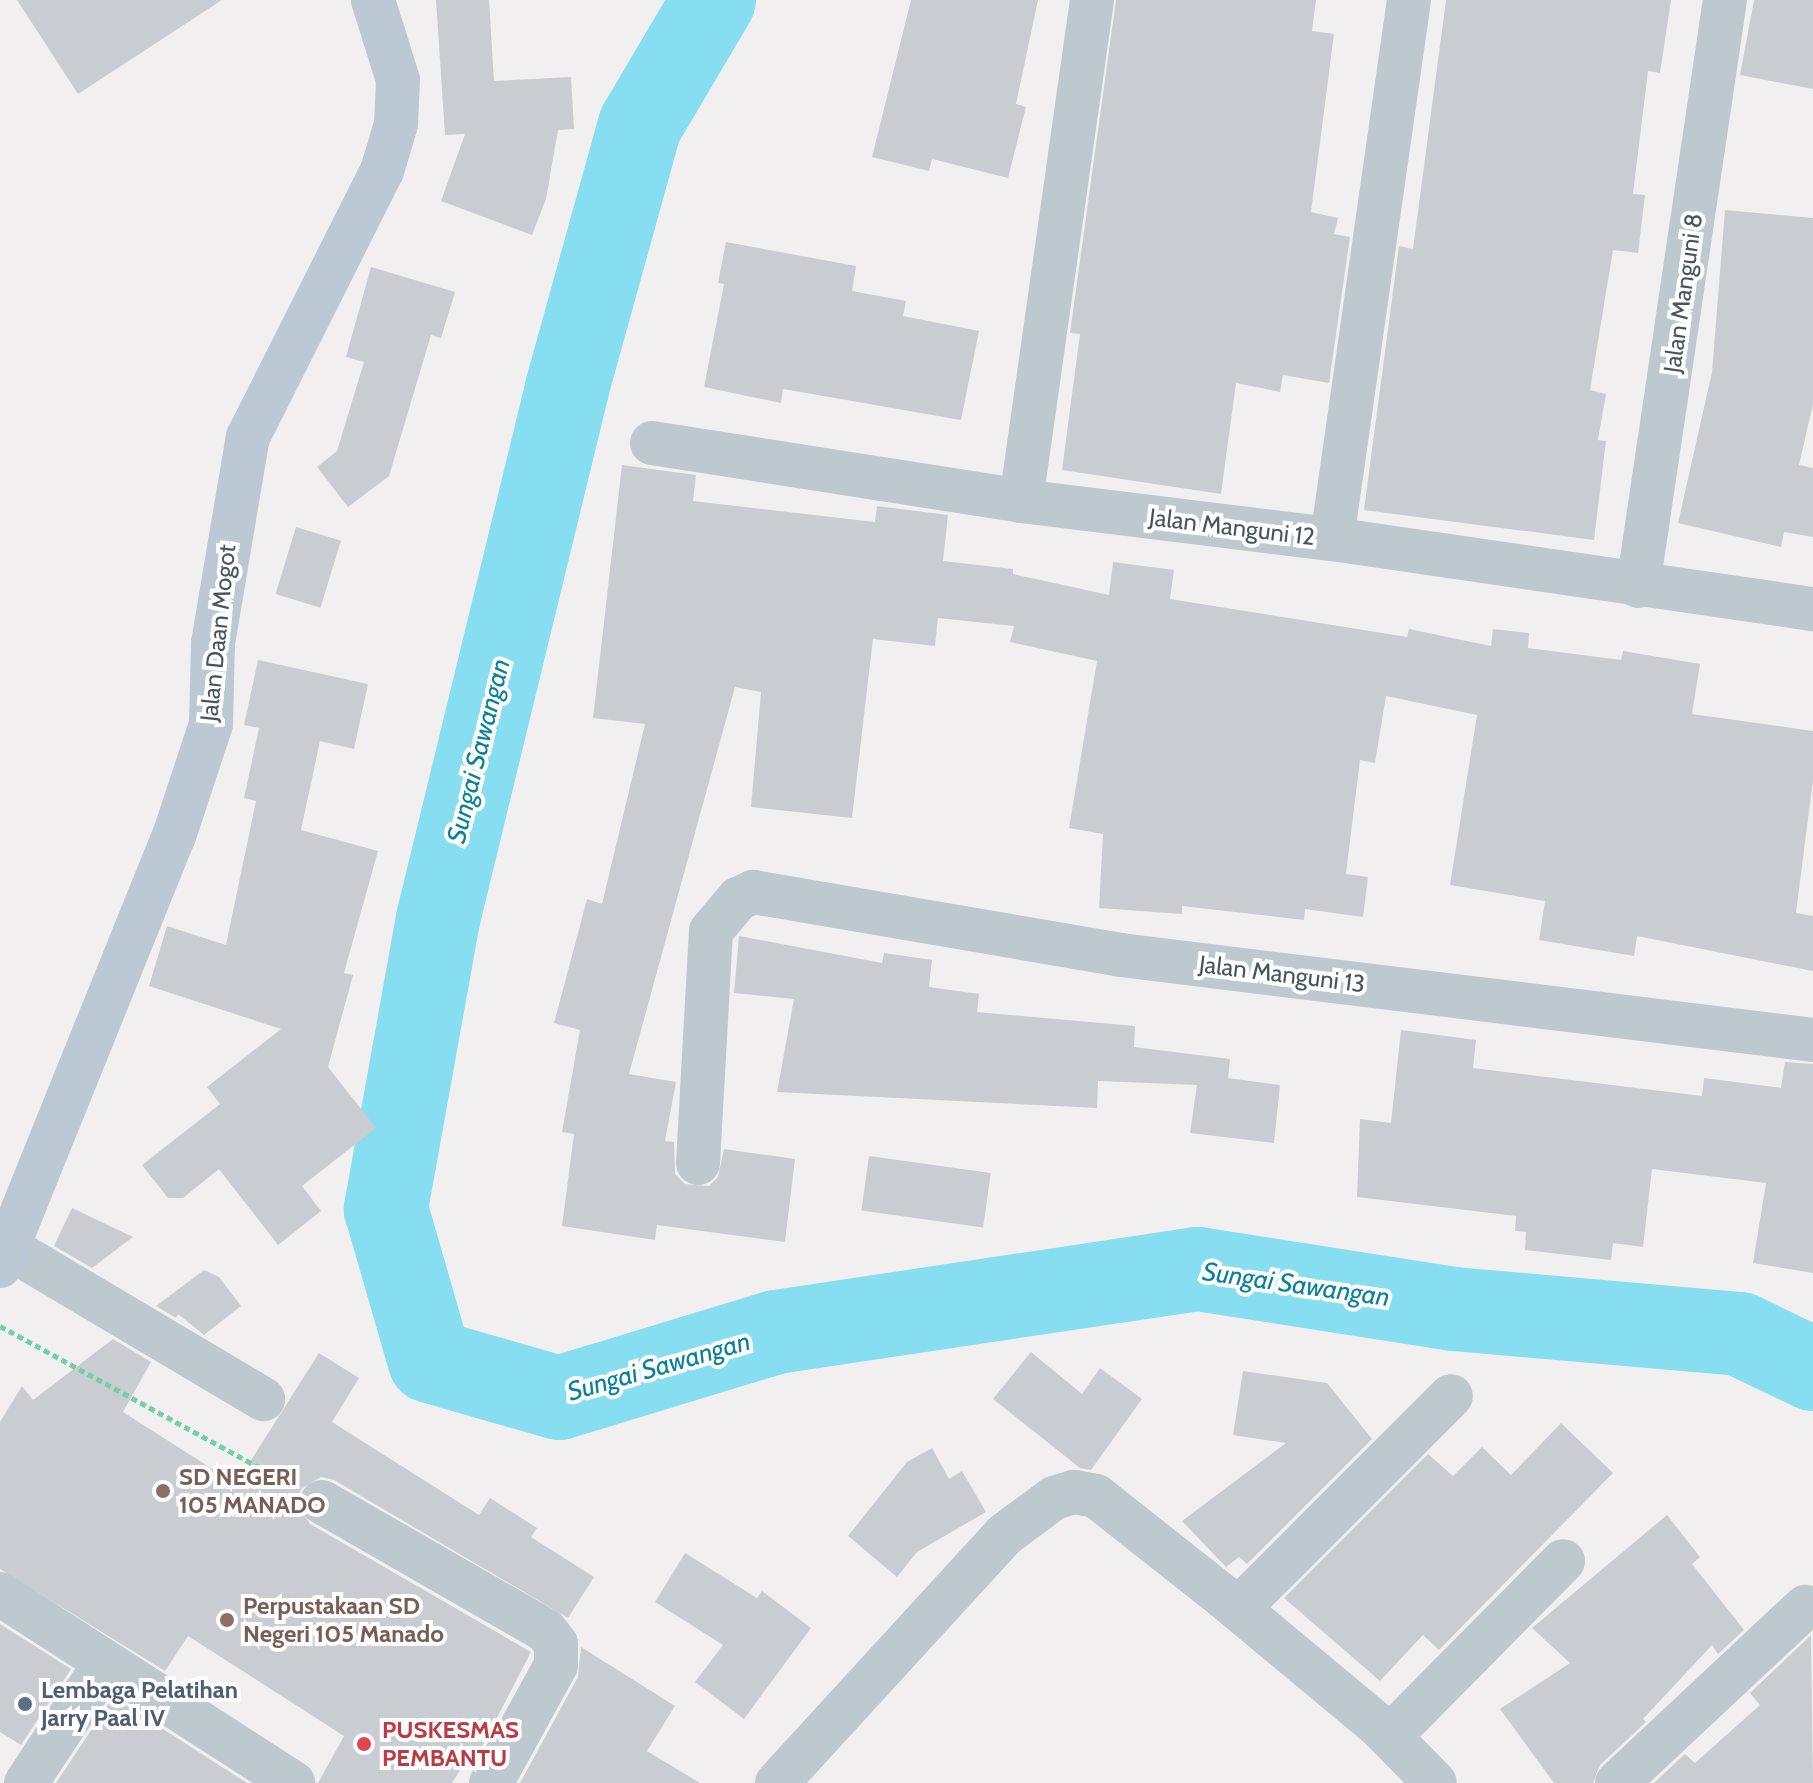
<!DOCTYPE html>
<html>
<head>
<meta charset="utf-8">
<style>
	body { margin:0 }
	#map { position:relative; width:1813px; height:1783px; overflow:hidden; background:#f2eff0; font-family:Cabin,sans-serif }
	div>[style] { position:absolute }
	.river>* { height:84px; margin:-42px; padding:0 42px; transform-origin:42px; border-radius:42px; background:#87def1 }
	.building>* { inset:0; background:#c9cdd2; transform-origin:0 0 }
	.path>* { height:5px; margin-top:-2.5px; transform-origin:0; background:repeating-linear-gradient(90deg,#72d1a0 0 6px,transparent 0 10px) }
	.street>* { height:44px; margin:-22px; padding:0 22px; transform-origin:22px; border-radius:22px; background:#bdc8cf }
	.secondary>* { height:44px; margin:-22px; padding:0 22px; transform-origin:22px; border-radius:22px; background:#bcc9d4 }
	.dots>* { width:22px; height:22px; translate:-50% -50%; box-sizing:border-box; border:4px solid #fff; border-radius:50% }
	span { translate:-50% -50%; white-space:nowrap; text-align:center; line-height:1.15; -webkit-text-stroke:8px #fff; paint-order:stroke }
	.street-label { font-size:24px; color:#47545e }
	.education-label { font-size:24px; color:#785e54; font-weight:700 }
	.left { translate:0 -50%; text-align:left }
	.service-label { font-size:24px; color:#4e5e75; font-weight:700 }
	.health-label { font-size:24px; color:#be3a42; font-weight:700 }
	.water-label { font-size:26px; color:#07809b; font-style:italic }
</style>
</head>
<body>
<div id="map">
	<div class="river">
		<i style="left:714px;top:0;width:145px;rotate:120.6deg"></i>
		<i style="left:640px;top:125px;width:274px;rotate:105.5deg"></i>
		<i style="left:567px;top:389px;width:545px;rotate:103.68deg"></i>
		<i style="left:438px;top:919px;width:295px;rotate:100.2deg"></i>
		<i style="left:386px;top:1209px;width:158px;rotate:73.9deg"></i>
		<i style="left:430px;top:1361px;width:134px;rotate:16deg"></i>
		<i style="left:559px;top:1398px;width:227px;rotate:-16.9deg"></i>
		<i style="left:776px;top:1332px;width:427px;rotate:-8.5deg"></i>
		<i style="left:1198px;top:1269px;width:259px;rotate:8.9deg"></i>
		<i style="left:1454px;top:1309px;width:287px;rotate:5deg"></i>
		<i style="left:1740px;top:1334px;width:81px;rotate:25.6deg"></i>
	</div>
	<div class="building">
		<i style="clip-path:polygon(17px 0,222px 0,78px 94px)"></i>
		<i style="clip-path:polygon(436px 0,489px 0,494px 81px,571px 77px,574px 129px,558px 130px,546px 199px,532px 235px,441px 201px,465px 134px,445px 135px)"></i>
		<i style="clip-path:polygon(911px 0,1038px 0,1016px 104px,1026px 107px,1008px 178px,932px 159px,929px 171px,872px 157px)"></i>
		<i style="clip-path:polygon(1116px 0,1316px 0,1312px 31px,1334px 34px,1311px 212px,1338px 218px,1334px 234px,1350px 237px,1329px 383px,1283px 375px,1280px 392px,1236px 383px,1221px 494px,1062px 470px,1080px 334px,1070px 333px)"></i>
		<i style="clip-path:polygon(1446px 0,1671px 0,1660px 73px,1648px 71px,1633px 194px,1645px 195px,1638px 253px,1613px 250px,1590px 390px,1606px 394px,1598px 440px,1606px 441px,1594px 540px,1364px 510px,1399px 246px,1413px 249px)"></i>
		<i style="clip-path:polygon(1754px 0,1813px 0,1813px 89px,1740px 75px)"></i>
		<i style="clip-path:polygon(1725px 210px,1813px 218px,1813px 404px,1799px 465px,1813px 468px,1813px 537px,1784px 532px,1781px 547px,1678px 523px,1712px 372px)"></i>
		<i style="clip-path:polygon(726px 242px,856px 266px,852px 291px,906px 301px,903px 316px,979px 331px,961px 420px,783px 389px,781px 403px,704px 387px,724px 284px,718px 283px)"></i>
		<i style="clip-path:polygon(371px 267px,455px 292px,441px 338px,431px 335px,389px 476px,348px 507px,317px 467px,337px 451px,364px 362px,346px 357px)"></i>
		<i style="clip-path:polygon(622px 465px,696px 475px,693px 501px,875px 522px,877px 506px,948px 515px,943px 561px,1013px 569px,1013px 574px,1109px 595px,1113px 562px,1174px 570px,1170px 599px,1407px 637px,1409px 629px,1491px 646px,1493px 629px,1529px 633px,1528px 648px,1621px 660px,1623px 651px,1700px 664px,1692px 714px,1813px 731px,1813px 780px,1796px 913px,1813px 916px,1813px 971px,1637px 936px,1634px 956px,1539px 940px,1545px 901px,1450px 885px,1477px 715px,1386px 696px,1375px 763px,1360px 760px,1346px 874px,1368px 877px,1363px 917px,1305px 909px,1304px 920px,1182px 906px,1182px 914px,1099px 908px,1103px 834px,1069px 828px,1097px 661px,1010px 642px,1014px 626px,938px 618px,935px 646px,873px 639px,852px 818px,751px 807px,761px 692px,735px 687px,629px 1074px,676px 1082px,665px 1141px,674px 1142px,675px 1174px,685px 1184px,709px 1186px,718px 1177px,724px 1149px,795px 1159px,785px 1242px,657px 1225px,655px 1240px,562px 1226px,574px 1134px,562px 1132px,580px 1030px,554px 1023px,587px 899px,602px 904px,645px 724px,593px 718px)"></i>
		<i style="left:296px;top:527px;width:47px;height:70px;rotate:17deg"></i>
		<i style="clip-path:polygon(258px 660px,368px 684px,354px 749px,320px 741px,301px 830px,378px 851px,344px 973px,353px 975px,328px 1067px,376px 1128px,302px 1186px,321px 1211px,278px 1245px,219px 1169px,183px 1198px,168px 1198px,142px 1165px,220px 1104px,207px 1087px,281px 1029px,149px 986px,167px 926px,226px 945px,256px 801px,244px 798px,259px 728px,244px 725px)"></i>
		<i style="clip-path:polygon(739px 936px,882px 963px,884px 953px,932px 960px,929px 987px,979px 994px,977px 1012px,1135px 1026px,1134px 1047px,1230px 1059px,1228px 1078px,1280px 1085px,1274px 1143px,1190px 1133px,1197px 1085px,1098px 1081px,1097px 1108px,777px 1092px,794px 999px,734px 993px)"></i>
		<i style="clip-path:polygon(1401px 1030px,1476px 1040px,1473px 1068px,1702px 1096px,1704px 1078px,1781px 1088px,1785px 1062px,1813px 1064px,1813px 1273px,1753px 1263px,1766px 1183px,1652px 1169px,1643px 1247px,1613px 1243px,1611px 1260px,1525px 1250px,1526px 1232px,1515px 1231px,1516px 1216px,1357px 1197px,1360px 1119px,1391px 1123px)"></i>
		<i style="left:869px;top:1156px;width:123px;height:55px;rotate:8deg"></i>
		<i style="clip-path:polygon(72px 1208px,133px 1237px,92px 1268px,54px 1246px)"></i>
		<i style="clip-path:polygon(204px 1270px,219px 1277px,241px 1306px,204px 1335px,178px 1314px,176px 1318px,156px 1306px)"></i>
		<i style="clip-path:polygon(113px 1339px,151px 1362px,123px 1412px,236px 1484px,319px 1353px,359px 1378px,332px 1422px,479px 1515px,490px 1498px,537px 1528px,531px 1537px,594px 1577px,568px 1618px,334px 1480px,321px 1477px,301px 1489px,297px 1503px,310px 1524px,531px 1652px,474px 1762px,468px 1758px,452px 1783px,318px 1783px,344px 1736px,188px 1636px,165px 1671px,0 1569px,0 1422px,22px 1386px,33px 1400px)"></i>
		<i style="clip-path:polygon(1031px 1352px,1082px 1394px,1100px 1368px,1142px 1399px,1091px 1470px,1080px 1468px,993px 1399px)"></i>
		<i style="clip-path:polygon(1243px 1371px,1327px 1383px,1372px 1439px,1247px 1564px,1239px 1557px,1226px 1567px,1182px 1521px,1286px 1443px,1233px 1435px)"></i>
		<i style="clip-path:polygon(1561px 1423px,1613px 1473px,1439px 1650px,1423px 1635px,1380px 1681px,1284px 1598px,1428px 1454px,1453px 1476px,1482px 1447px,1511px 1475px)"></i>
		<i style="clip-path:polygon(932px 1448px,949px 1479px,962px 1471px,986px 1512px,917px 1552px,897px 1577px,848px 1536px,907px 1462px)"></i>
		<i style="clip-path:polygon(1667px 1515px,1700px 1557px,1692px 1564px,1744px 1630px,1718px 1654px,1712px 1645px,1643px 1719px,1646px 1722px,1600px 1765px,1593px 1783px,1554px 1783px,1500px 1709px,1570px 1663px,1532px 1628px)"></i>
		<i style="clip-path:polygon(685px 1553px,757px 1598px,762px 1591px,811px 1628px,744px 1719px,695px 1682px,723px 1645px,655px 1602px)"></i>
		<i style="clip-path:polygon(0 1624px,71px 1669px,21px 1745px,0 1732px)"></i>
		<i style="clip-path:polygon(1811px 1635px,1813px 1783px,1654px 1783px,1685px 1754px,1695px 1763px,1760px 1705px,1750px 1693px)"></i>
		<i style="clip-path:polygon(581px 1647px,675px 1706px,647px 1751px,700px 1783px,520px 1783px,578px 1677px)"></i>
		<i style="clip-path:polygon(113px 1697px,247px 1783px,56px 1783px)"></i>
	</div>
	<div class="path">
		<i style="left:0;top:1326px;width:324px;rotate:28.6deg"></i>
	</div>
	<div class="street">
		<i style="left:652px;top:443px;width:374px;rotate:8.9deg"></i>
		<i style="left:1021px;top:501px;width:313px;rotate:7deg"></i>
		<i style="left:1332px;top:539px;width:486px;rotate:8.3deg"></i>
		<i style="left:1021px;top:501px;width:506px;rotate:-81.93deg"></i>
		<i style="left:1332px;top:539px;width:544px;rotate:-81.87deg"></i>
		<i style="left:1638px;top:586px;width:592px;rotate:-81.56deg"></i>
		<i style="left:698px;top:1163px;width:232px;rotate:-86.8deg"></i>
		<i style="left:711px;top:931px;width:42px;rotate:-49.8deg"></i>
		<i style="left:738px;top:899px;width:17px;rotate:-25deg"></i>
		<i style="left:753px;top:892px;width:373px;rotate:9.7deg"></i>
		<i style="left:1121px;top:955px;width:697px;rotate:7deg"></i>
		<i style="left:7px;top:1247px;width:298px;rotate:30.7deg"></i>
		<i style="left:322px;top:1502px;width:258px;rotate:29.9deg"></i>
		<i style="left:546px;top:1631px;width:16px;rotate:52deg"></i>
		<i style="left:556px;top:1644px;width:21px;rotate:90deg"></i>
		<i style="left:556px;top:1665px;width:135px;rotate:118.8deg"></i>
		<i style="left:0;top:1594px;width:349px;rotate:32.8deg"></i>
		<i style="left:1238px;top:1609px;width:301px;rotate:-45deg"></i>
		<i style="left:1390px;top:1736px;width:246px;rotate:-45.3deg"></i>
		<i style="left:26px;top:1783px;width:144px;rotate:-56.6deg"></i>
		<i style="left:777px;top:1783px;width:336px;rotate:-47.5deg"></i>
		<i style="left:1004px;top:1535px;width:62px;rotate:-36.5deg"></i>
		<i style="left:1054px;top:1498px;width:21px;rotate:-17deg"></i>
		<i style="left:1074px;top:1492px;width:22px;rotate:10deg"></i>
		<i style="left:1096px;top:1496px;width:163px;rotate:38.3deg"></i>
		<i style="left:1224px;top:1597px;width:203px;rotate:39.8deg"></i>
		<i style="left:1380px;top:1727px;width:78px;rotate:45.5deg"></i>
		<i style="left:1617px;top:1783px;width:258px;rotate:-43.1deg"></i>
	</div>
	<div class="secondary">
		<i style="left:0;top:1266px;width:464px;rotate:-68deg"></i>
		<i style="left:174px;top:836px;width:118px;rotate:-71.7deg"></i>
		<i style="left:211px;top:724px;width:81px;rotate:-88.6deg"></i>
		<i style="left:213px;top:643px;width:209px;rotate:-80.4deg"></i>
		<i style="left:248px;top:437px;width:298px;rotate:-63.3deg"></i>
		<i style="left:382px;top:171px;width:49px;rotate:-73.4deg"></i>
		<i style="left:396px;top:124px;width:44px;rotate:-87.4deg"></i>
		<i style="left:398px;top:80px;width:84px;rotate:-107.4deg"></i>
	</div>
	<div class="dots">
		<i style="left:163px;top:1491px;background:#8d6e63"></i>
		<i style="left:227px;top:1620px;background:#8d6e63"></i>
		<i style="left:25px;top:1704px;background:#5c6f8a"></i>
		<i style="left:364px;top:1744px;background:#e0444e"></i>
	</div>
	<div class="street-label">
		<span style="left:1683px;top:293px;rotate:-82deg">Jalan Manguni 8</span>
		<span style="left:1232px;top:527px;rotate:7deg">Jalan Manguni 12</span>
		<span style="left:218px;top:633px;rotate:-84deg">Jalan Daan Mogot</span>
		<span style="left:1282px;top:974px;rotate:7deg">Jalan Manguni 13</span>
	</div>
	<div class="education-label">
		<span class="left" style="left:179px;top:1491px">SD NEGERI<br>105 MANADO</span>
		<span class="left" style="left:243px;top:1620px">Perpustakaan SD<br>Negeri 105 Manado</span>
	</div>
	<div class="service-label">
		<span class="left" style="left:41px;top:1704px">Lembaga Pelatihan<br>Jarry Paal IV</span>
	</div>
	<div class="health-label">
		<span class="left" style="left:382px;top:1744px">PUSKESMAS<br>PEMBANTU</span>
	</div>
	<div class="water-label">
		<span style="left:479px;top:751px;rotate:-76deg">Sungai Sawangan</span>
		<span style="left:1296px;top:1285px;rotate:8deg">Sungai Sawangan</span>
		<span style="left:659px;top:1367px;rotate:-16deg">Sungai Sawangan</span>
	</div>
</div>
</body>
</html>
